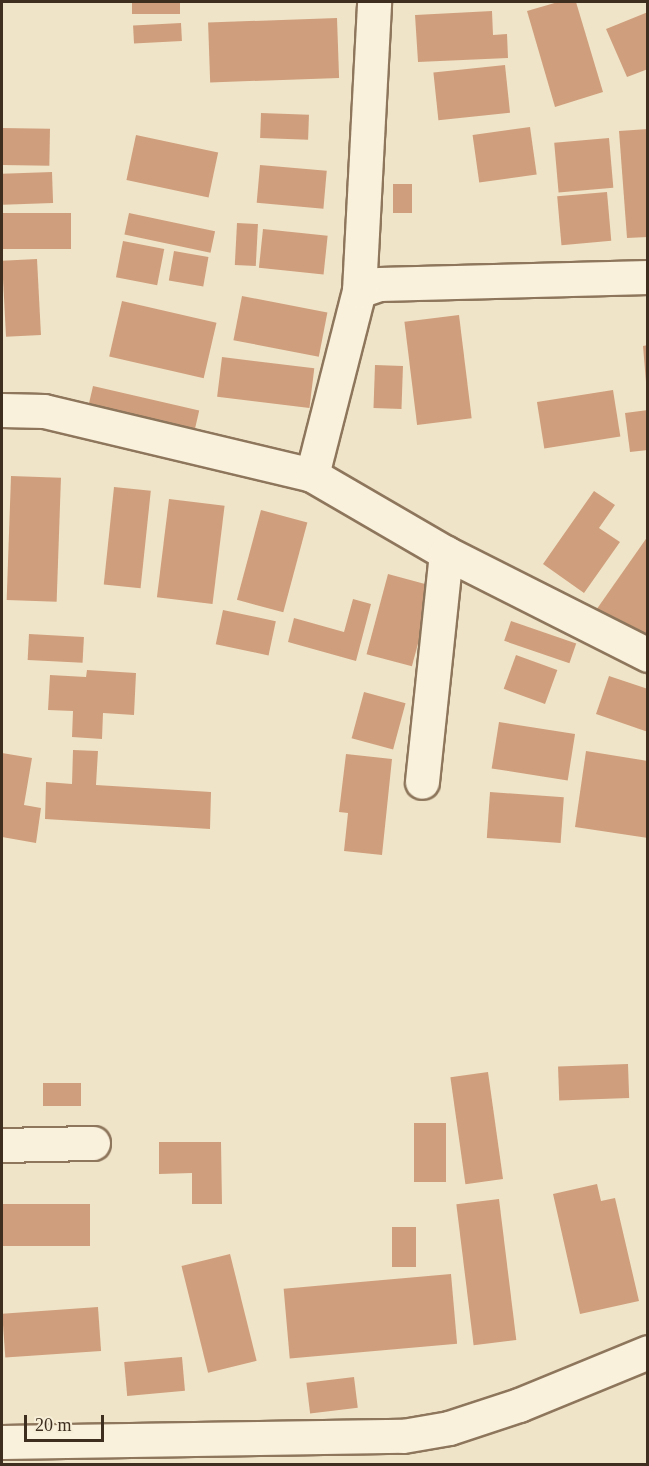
<!DOCTYPE html>
<html>
<head>
<meta charset="utf-8">
<style>
	body { margin:0 }
	#map { position:relative; width:649px; height:1466px; overflow:hidden; background:#f0e4c8; font-family:"Times New Roman",serif }
	div>[style] { position:absolute }
	.building>* { inset:0; background:#cf9f7d; transform-origin:0 0 }
	.roads { filter:drop-shadow(2px 0 #8d765c) drop-shadow(-2px 0 #8d765c) drop-shadow(0 2px #8d765c) drop-shadow(0 -2px #8d765c) }
	.minor>* { height:33px; margin:-16.5px; padding:0 16.5px; transform-origin:16.5px; border-radius:16.5px; background:#faf1dc }
	span { translate:-50% -50%; white-space:nowrap; text-align:center; line-height:1.15; -webkit-text-stroke:6px #f7eed8; paint-order:stroke }
	.frame { position:absolute; inset:0; border:3px solid #3d2e20; pointer-events:none }
	.scale { position:absolute; left:24px; top:1415px; width:80px; height:27px; box-sizing:border-box; border:3px solid #3d2e20; border-top:0; padding-left:8px; font-size:18px; line-height:21px; white-space:nowrap; color:#3d2e20; -webkit-text-stroke:4px #f7eed8; paint-order:stroke }
</style>
</head>
<body>
<div id="map">
	<div class="building">
		<i style="left:132px;top:2px;width:48px;height:12px"></i>
		<i style="clip-path:polygon(558px 2px,576px 2px,603px 92px,555px 107px,527px 11px)"></i>
		<i style="clip-path:polygon(492px 11px,493px 35px,507px 34px,508px 58px,418px 62px,415px 15px)"></i>
		<i style="clip-path:polygon(648px 12px,648px 69px,627px 77px,606px 29px)"></i>
		<i style="left:337px;top:18px;width:60px;height:129px;rotate:88deg"></i>
		<i style="left:181px;top:23px;width:18px;height:48px;rotate:87deg"></i>
		<i style="left:505px;top:65px;width:48px;height:72px;rotate:84deg"></i>
		<i style="left:261px;top:113px;width:48px;height:25px;rotate:2deg"></i>
		<i style="left:530px;top:127px;width:48px;height:58px;rotate:82deg"></i>
		<i style="left:2px;top:128px;width:48px;height:37px;rotate:1deg"></i>
		<i style="clip-path:polygon(648px 129px,648px 237px,627px 238px,619px 131px)"></i>
		<i style="left:136px;top:135px;width:84px;height:46px;rotate:12deg"></i>
		<i style="left:609px;top:138px;width:50px;height:55px;rotate:85deg"></i>
		<i style="left:260px;top:165px;width:67px;height:38px;rotate:5deg"></i>
		<i style="left:52px;top:172px;width:31px;height:50px;rotate:88deg"></i>
		<i style="left:393px;top:184px;width:19px;height:29px"></i>
		<i style="left:607px;top:192px;width:49px;height:50px;rotate:85deg"></i>
		<i style="left:2px;top:213px;width:69px;height:36px"></i>
		<i style="left:129px;top:213px;width:88px;height:22px;rotate:12deg"></i>
		<i style="left:237px;top:223px;width:21px;height:42px;rotate:3deg"></i>
		<i style="left:263px;top:229px;width:65px;height:39px;rotate:6deg"></i>
		<i style="left:123px;top:241px;width:42px;height:37px;rotate:11deg"></i>
		<i style="left:174px;top:251px;width:35px;height:30px;rotate:10deg"></i>
		<i style="left:37px;top:259px;width:76px;height:35px;rotate:87deg"></i>
		<i style="left:242px;top:296px;width:87px;height:45px;rotate:11deg"></i>
		<i style="left:122px;top:301px;width:97px;height:57px;rotate:13deg"></i>
		<i style="left:459px;top:315px;width:104px;height:55px;rotate:83deg"></i>
		<i style="clip-path:polygon(648px 345px,648px 382px,646px 382px,643px 346px)"></i>
		<i style="left:222px;top:357px;width:93px;height:40px;rotate:7deg"></i>
		<i style="left:375px;top:365px;width:28px;height:43px;rotate:2deg"></i>
		<i style="left:93px;top:386px;width:109px;height:30px;rotate:13deg"></i>
		<i style="left:613px;top:390px;width:47px;height:77px;rotate:81deg"></i>
		<i style="clip-path:polygon(648px 410px,648px 450px,630px 452px,625px 413px)"></i>
		<i style="left:11px;top:476px;width:50px;height:124px;rotate:2deg"></i>
		<i style="left:114px;top:487px;width:37px;height:98px;rotate:6deg"></i>
		<i style="clip-path:polygon(594px 491px,615px 505px,599px 528px,620px 542px,584px 593px,543px 564px)"></i>
		<i style="left:169px;top:499px;width:56px;height:99px;rotate:7deg"></i>
		<i style="left:261px;top:510px;width:48px;height:93px;rotate:15deg"></i>
		<i style="clip-path:polygon(648px 536px,648px 651px,594px 613px)"></i>
		<i style="left:388px;top:574px;width:47px;height:83px;rotate:15deg"></i>
		<i style="clip-path:polygon(353px 599px,371px 604px,356px 661px,288px 642px,294px 618px,344px 632px)"></i>
		<i style="left:223px;top:610px;width:54px;height:35px;rotate:12deg"></i>
		<i style="left:511px;top:621px;width:69px;height:21px;rotate:19deg"></i>
		<i style="left:29px;top:634px;width:55px;height:26px;rotate:3deg"></i>
		<i style="left:516px;top:655px;width:44px;height:36px;rotate:20deg"></i>
		<i style="clip-path:polygon(87px 670px,136px 673px,134px 715px,103px 713px,102px 739px,72px 737px,73px 711px,48px 710px,50px 675px,86px 677px)"></i>
		<i style="clip-path:polygon(609px 676px,648px 689px,648px 732px,596px 714px)"></i>
		<i style="left:364px;top:692px;width:43px;height:48px;rotate:15deg"></i>
		<i style="left:499px;top:722px;width:77px;height:47px;rotate:9deg"></i>
		<i style="clip-path:polygon(73px 750px,98px 751px,96px 785px,211px 792px,210px 829px,45px 819px,46px 782px,72px 784px)"></i>
		<i style="clip-path:polygon(586px 751px,648px 761px,648px 838px,575px 827px)"></i>
		<i style="clip-path:polygon(2px 753px,32px 758px,24px 805px,41px 808px,36px 843px,2px 837px)"></i>
		<i style="clip-path:polygon(346px 754px,392px 759px,382px 855px,344px 851px,348px 813px,339px 812px)"></i>
		<i style="left:490px;top:792px;width:74px;height:46px;rotate:4deg"></i>
		<i style="left:628px;top:1064px;width:34px;height:70px;rotate:88deg"></i>
		<i style="left:488px;top:1072px;width:108px;height:38px;rotate:82deg"></i>
		<i style="left:43px;top:1083px;width:38px;height:23px"></i>
		<i style="left:414px;top:1123px;width:32px;height:59px"></i>
		<i style="clip-path:polygon(159px 1142px,221px 1142px,222px 1204px,192px 1204px,192px 1173px,159px 1174px)"></i>
		<i style="clip-path:polygon(597px 1184px,601px 1201px,615px 1198px,639px 1301px,580px 1314px,553px 1194px)"></i>
		<i style="left:499px;top:1199px;width:142px;height:43px;rotate:83deg"></i>
		<i style="left:90px;top:1204px;width:42px;height:88px;rotate:90deg"></i>
		<i style="left:392px;top:1227px;width:24px;height:40px"></i>
		<i style="left:230px;top:1254px;width:110px;height:50px;rotate:76deg"></i>
		<i style="left:451px;top:1274px;width:70px;height:168px;rotate:85deg"></i>
		<i style="left:98px;top:1307px;width:44px;height:96px;rotate:86deg"></i>
		<i style="left:182px;top:1357px;width:34px;height:58px;rotate:85deg"></i>
		<i style="left:354px;top:1377px;width:31px;height:48px;rotate:83deg"></i>
	</div>
	<div class="roads">
		<div class="minor">
			<i style="left:359px;top:291px;width:21px;rotate:-19deg"></i>
			<i style="left:379px;top:284px;width:269px;rotate:-1.5deg"></i>
			<i style="left:2px;top:410px;width:42px;rotate:1.4deg"></i>
			<i style="left:44px;top:411px;width:276px;rotate:13.4deg"></i>
			<i style="left:312px;top:475px;width:155px;rotate:30.2deg"></i>
			<i style="left:446px;top:553px;width:230px;rotate:96deg"></i>
			<i style="left:312px;top:475px;width:190px;rotate:-75.7deg"></i>
			<i style="left:359px;top:291px;width:289px;rotate:-87deg"></i>
			<i style="left:446px;top:553px;width:226px;rotate:26.8deg"></i>
			<i style="left:2px;top:1145px;width:91px;rotate:-1.3deg"></i>
			<i style="left:2px;top:1442px;width:401px;rotate:-0.9deg"></i>
			<i style="left:403px;top:1436px;width:47px;rotate:-9.9deg"></i>
			<i style="left:449px;top:1428px;width:74px;rotate:-18.2deg"></i>
			<i style="left:519px;top:1405px;width:139px;rotate:-22.3deg"></i>
		</div>
	</div>
	<div class="frame"></div>
	<div class="scale">20 m</div>
</div>
</body>
</html>
